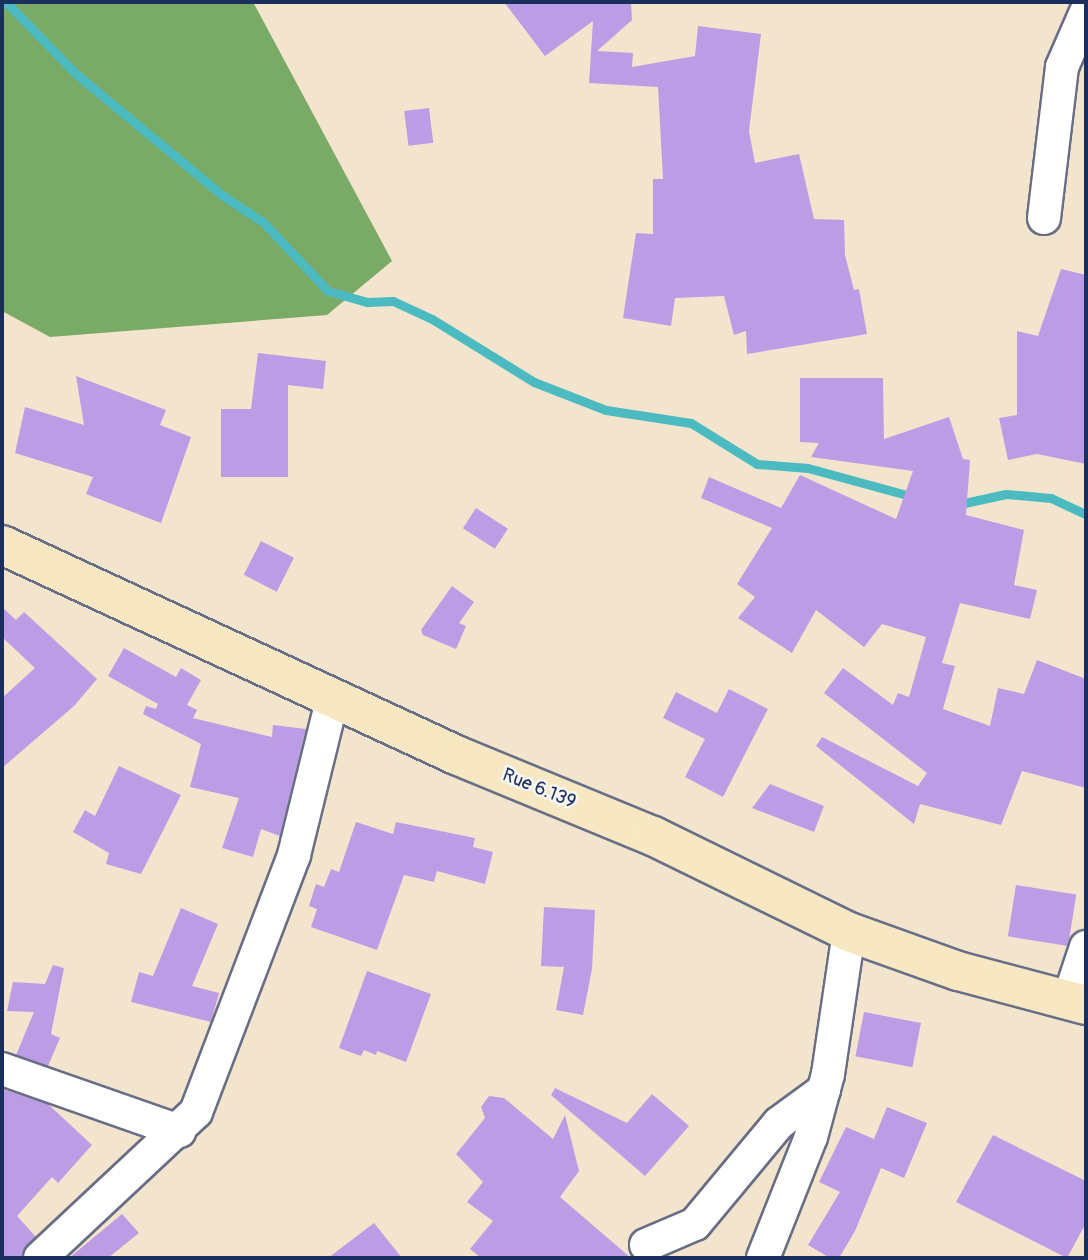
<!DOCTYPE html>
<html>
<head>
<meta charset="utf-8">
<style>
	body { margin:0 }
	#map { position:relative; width:1088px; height:1260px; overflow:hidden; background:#f3e4ce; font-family:Pangolin,sans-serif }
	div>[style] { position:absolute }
	.forest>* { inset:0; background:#79aa66 }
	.stream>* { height:9px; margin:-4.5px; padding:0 4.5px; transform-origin:4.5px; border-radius:4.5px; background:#4cbbc1 }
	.building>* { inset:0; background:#bc9de5; transform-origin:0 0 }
	.roads { filter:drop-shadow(2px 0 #676e85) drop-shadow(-2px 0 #676e85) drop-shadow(0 2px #676e85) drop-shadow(0 -2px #676e85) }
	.street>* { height:32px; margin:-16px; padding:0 16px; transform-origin:16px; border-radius:16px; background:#fff }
	.secondary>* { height:38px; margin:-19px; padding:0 19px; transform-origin:19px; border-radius:19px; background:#f7e8c3 }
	span { translate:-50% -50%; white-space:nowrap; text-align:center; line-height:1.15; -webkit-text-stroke:5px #f6f6f2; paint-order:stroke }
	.street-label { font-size:19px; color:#1b2f5e }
	.frame { position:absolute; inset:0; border:4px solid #1b2f5e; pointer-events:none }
</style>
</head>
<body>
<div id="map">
	<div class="forest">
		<i style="clip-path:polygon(2px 2px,253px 2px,392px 261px,327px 315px,50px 337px,2px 311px)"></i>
	</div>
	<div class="stream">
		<i style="left:6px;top:2px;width:99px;rotate:45.8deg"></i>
		<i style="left:75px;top:73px;width:191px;rotate:39.7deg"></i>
		<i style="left:222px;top:195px;width:49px;rotate:33.4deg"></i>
		<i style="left:263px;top:222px;width:95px;rotate:46.7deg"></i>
		<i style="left:328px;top:291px;width:41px;rotate:15.8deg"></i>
		<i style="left:367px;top:302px;width:26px;rotate:-2deg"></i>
		<i style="left:393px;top:301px;width:43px;rotate:24.8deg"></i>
		<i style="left:432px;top:319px;width:120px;rotate:31.7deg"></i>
		<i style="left:534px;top:382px;width:77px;rotate:21.3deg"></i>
		<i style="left:606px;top:410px;width:86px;rotate:8.7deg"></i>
		<i style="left:691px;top:423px;width:78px;rotate:31.8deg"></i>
		<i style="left:757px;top:464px;width:51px;rotate:4.5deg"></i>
		<i style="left:808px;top:468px;width:110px;rotate:15.3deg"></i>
		<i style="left:955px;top:505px;width:52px;rotate:-12.2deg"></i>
		<i style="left:1006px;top:494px;width:45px;rotate:5.1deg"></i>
		<i style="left:1051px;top:498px;width:38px;rotate:25deg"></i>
	</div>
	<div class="building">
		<i style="clip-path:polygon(504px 2px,631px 2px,632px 20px,597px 51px,633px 53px,632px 67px,695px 56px,698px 26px,761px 34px,749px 131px,755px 163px,799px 154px,814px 219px,844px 220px,845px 255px,854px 290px,859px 289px,867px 334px,747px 354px,746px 331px,734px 335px,724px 296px,675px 298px,671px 326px,623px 318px,636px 233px,653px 234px,653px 179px,663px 179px,658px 87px,589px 83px,593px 21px,545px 56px)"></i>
		<i style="left:429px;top:108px;width:35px;height:25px;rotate:83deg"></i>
		<i style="clip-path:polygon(1061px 269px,1086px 275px,1086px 464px,1037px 454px,1008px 460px,999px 418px,1017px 415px,1017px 331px,1038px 336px)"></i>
		<i style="clip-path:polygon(258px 353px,326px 361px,323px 389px,288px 385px,288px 477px,221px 477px,221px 409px,251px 409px)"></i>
		<i style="clip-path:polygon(76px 376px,166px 410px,160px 425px,191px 437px,161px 523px,86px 494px,93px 477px,15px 453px,25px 407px,84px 425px)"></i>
		<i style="clip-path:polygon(800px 378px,883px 378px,884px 439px,949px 417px,963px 459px,970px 460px,966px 515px,1024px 530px,1014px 585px,1037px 590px,1030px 619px,960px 603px,942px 663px,955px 666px,943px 709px,990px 726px,998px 688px,1024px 694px,1037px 660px,1086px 679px,1086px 788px,1022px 771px,1001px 825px,920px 804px,914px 824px,816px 746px,822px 737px,918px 786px,927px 773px,824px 693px,843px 668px,893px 705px,898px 693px,909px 697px,926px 637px,882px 624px,864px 647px,816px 610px,792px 653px,738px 618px,755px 597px,737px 584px,772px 528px,701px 498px,709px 477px,781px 508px,800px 475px,896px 519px,913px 471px,811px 457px,819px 443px,800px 442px)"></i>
		<i style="left:476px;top:508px;width:38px;height:24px;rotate:33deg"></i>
		<i style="left:261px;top:541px;width:37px;height:38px;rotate:27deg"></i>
		<i style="clip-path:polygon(452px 586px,474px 602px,459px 623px,466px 626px,456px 649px,423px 635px,421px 630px)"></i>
		<i style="clip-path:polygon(2px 607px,16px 620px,24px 612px,97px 679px,74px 706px,2px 768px,2px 698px,35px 668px,2px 637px)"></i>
		<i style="clip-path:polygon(124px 648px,176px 677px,181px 668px,201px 680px,187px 705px,197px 710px,193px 718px,272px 737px,273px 725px,306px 729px,280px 836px,261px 829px,253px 857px,222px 848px,239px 798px,190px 787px,201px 744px,143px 714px,146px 706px,156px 709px,158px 704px,108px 676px)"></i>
		<i style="clip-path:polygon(729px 689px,768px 709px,723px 797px,685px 777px,705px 739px,663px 718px,676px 692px,717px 713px)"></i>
		<i style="clip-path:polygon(119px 766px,181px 795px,141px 874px,106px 864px,109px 853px,73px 832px,85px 810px,95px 816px)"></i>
		<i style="clip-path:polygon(770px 784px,824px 806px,814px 832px,752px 808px)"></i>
		<i style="clip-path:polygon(356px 822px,393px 834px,396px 822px,475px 838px,473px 847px,493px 852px,485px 884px,437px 871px,434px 882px,404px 875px,377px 950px,311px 927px,317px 909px,309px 906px,316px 884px,324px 887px,331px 869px,339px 872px)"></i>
		<i style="left:1016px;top:885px;width:61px;height:52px;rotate:9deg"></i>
		<i style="clip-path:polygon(544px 907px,595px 910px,592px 969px,583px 1015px,556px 1010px,564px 967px,541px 966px)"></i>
		<i style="clip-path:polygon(181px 908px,218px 924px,192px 986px,219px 993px,211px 1022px,131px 1002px,139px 972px,153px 976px)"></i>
		<i style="clip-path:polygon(53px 965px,64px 968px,51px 1034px,60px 1038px,48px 1066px,16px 1055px,34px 1012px,7px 1011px,13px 982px,45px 984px)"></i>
		<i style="clip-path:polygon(367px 971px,431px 994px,406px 1062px,377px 1051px,376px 1055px,364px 1050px,361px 1056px,339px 1048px)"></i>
		<i style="left:864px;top:1012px;width:58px;height:45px;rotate:11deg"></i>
		<i style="clip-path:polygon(555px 1088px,627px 1123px,652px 1094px,689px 1126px,645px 1176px,551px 1095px)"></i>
		<i style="clip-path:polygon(2px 1089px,48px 1104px,92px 1145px,58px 1183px,52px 1177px,17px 1216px,36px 1237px,22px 1258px,2px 1258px)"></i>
		<i style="clip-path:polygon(489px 1096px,504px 1098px,553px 1139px,565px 1115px,579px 1171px,560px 1197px,631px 1258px,481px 1258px,470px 1249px,493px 1221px,467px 1202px,483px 1182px,456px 1154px,485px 1118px,481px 1107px)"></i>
		<i style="clip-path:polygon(887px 1107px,927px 1123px,904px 1178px,881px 1168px,855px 1231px,839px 1258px,830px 1258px,808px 1245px,840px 1192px,819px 1182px,846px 1127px,874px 1139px)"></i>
		<i style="clip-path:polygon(993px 1135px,1086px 1181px,1086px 1223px,1067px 1258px,956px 1202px)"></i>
		<i style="clip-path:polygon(122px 1214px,139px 1233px,108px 1258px,69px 1258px)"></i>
		<i style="clip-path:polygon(374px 1223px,402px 1258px,328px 1258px)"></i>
	</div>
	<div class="roads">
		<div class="street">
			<i style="left:1044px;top:218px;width:152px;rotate:-83.2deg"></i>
			<i style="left:1062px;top:67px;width:60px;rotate:-66.4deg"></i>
			<i style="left:1068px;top:1001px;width:57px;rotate:-71.6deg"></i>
			<i style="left:2px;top:1069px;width:188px;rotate:19.3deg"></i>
			<i style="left:646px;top:1245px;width:53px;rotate:-23.2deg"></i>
			<i style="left:695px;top:1224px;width:131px;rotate:-50.3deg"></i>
			<i style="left:779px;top:1123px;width:56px;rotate:-36.3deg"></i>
			<i style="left:40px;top:1258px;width:214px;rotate:-43.1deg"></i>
			<i style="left:196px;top:1112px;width:275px;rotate:-69.1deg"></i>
			<i style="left:294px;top:855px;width:164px;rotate:-76.2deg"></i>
			<i style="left:763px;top:1258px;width:130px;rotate:-68.4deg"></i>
			<i style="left:811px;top:1137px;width:65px;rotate:-74.9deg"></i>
			<i style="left:828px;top:1074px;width:144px;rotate:-81.6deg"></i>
		</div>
		<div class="secondary">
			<i style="left:2px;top:545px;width:500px;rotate:24.82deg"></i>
			<i style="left:456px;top:755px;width:213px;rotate:22.4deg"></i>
			<i style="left:653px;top:836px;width:218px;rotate:26.1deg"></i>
			<i style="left:849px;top:932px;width:116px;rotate:19.7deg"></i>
			<i style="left:958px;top:971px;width:132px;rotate:14.9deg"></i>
		</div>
	</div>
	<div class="street-label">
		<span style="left:539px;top:789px;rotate:22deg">Rue 6.139</span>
	</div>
	<div class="frame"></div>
</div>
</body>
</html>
